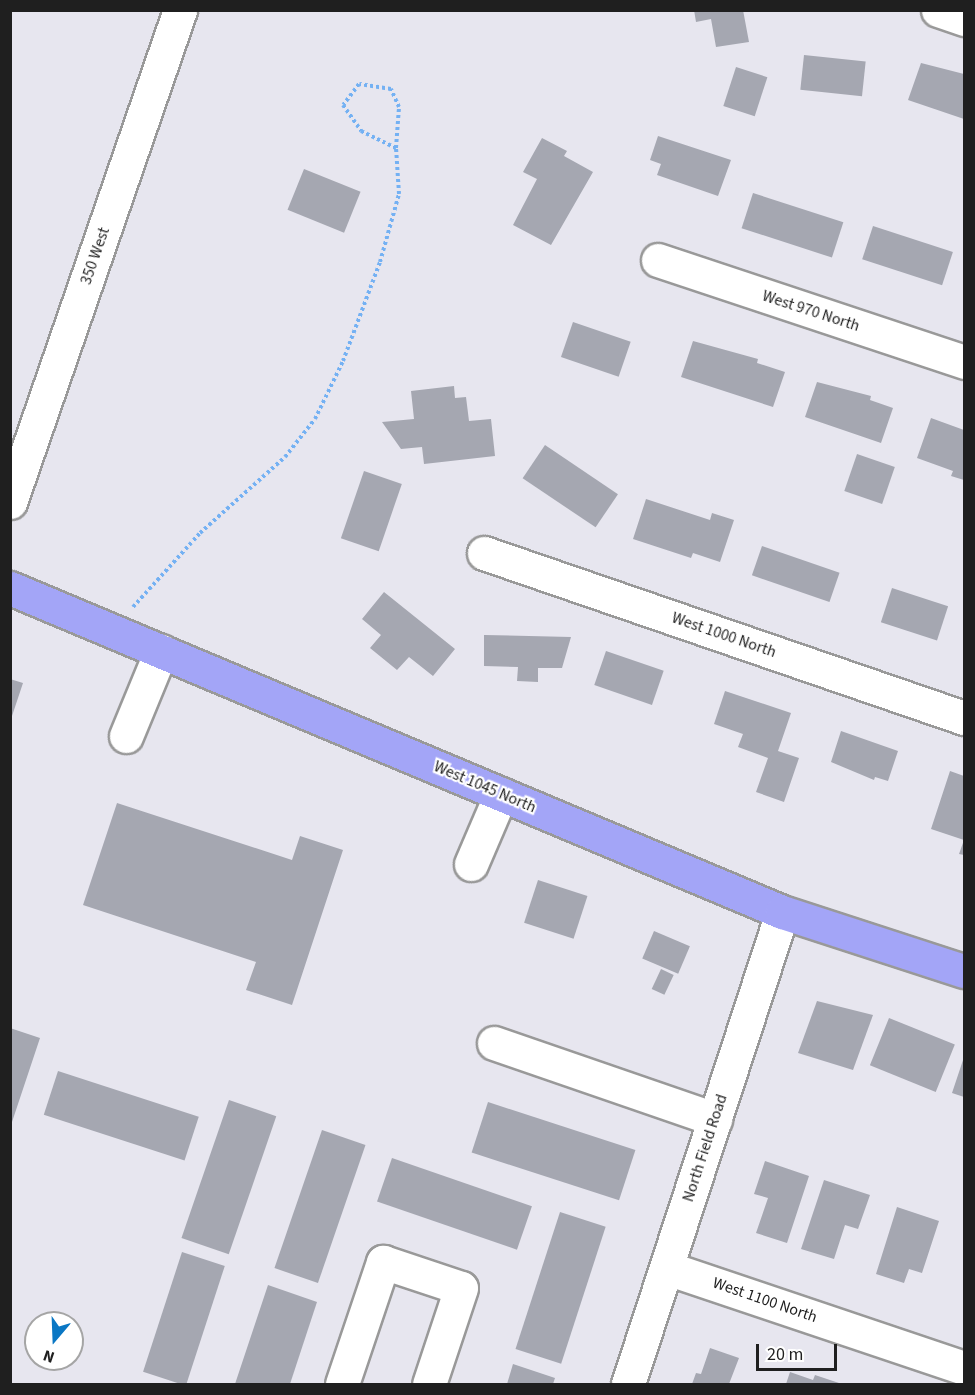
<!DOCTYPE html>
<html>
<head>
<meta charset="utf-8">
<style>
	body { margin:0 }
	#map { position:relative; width:975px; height:1395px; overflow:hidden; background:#e7e6ef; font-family:"Source Sans 3",sans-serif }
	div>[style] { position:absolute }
	.building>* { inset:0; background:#a5a7b1; transform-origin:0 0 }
	.path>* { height:4px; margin-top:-2px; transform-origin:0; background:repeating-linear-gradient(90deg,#74b1f3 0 3px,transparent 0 6px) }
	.roads { filter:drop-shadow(2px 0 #999) drop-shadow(-2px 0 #999) drop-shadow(0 2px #999) drop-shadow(0 -2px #999) }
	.minor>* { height:33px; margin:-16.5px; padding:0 16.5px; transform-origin:16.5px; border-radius:16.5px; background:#fff }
	.major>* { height:33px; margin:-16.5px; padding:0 16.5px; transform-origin:16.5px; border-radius:16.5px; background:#a3a5f7 }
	span { translate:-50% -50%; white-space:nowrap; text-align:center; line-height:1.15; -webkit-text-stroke:4.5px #fff; paint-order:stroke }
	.street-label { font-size:16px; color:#1f1f1f }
	.frame { position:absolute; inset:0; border:12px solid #1f1f1f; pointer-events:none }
	.north { position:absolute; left:24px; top:1311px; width:60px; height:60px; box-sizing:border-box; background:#fff; border:2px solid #a5a5a5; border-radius:50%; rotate:199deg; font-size:16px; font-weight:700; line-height:24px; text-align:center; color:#1f1f1f }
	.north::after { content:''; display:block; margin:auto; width:21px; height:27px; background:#0a77c4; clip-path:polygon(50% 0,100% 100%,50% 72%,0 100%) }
	.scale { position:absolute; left:756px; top:1344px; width:81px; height:27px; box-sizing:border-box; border:3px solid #1f1f1f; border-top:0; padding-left:8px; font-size:18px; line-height:21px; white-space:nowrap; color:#1f1f1f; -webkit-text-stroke:4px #fff; paint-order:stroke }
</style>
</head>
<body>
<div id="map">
	<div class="building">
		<i style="clip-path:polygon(694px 10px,743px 10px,749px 42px,716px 47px,711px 19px,696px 22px)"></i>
		<i style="left:804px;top:55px;width:62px;height:35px;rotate:6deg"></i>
		<i style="clip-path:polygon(921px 63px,964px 74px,964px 119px,908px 100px)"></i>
		<i style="left:736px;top:67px;width:33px;height:41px;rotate:18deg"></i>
		<i style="clip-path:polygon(658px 136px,731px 160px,718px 196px,657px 175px,661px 164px,650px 160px)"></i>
		<i style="clip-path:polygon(542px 138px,567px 151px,564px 156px,593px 172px,551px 245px,513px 225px,537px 179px,523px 172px)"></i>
		<i style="left:304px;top:169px;width:61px;height:44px;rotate:22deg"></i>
		<i style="left:753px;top:193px;width:95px;height:37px;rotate:18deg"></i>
		<i style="left:873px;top:226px;width:84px;height:35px;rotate:18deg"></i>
		<i style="left:573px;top:322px;width:61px;height:37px;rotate:19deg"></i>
		<i style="clip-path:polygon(693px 341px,758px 359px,757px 363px,785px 372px,773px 407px,681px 377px)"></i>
		<i style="clip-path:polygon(817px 382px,871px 396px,870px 400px,893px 408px,881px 443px,805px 417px)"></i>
		<i style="clip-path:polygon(454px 386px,455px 398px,466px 397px,469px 421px,491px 419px,495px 456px,424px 464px,422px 447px,401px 449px,382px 422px,414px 419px,411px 391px)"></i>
		<i style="clip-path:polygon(931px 418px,964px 430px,964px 480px,951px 476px,953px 471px,917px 458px)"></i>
		<i style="left:545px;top:445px;width:88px;height:40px;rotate:34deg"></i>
		<i style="left:857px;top:454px;width:40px;height:39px;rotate:19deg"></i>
		<i style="left:364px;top:471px;width:40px;height:71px;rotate:19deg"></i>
		<i style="clip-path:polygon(646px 499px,710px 520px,712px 513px,734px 520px,720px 562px,693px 553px,691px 558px,633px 539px)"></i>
		<i style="left:762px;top:546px;width:82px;height:31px;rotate:19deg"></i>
		<i style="left:892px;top:588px;width:59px;height:36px;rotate:18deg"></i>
		<i style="clip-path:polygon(384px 592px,455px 649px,433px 676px,409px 657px,397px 670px,370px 648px,381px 635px,362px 619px)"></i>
		<i style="clip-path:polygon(484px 635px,571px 637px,562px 668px,538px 668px,538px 682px,517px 681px,518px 667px,484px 666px)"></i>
		<i style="left:606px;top:651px;width:61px;height:36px;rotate:19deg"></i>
		<i style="clip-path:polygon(10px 679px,23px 683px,11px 719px,10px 719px)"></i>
		<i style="clip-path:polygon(725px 691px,791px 713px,778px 751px,799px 758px,784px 802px,756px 792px,768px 758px,738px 747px,743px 734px,714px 724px)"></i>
		<i style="clip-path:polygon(841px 731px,898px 751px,888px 781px,875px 777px,874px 780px,831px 762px)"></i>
		<i style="clip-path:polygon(950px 771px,964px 776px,964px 855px,959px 854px,964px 840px,931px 829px)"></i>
		<i style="clip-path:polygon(117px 803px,292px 860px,300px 836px,343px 850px,292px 1005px,246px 990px,256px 962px,83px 905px)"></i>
		<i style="left:538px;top:880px;width:52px;height:45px;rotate:18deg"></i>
		<i style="left:654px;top:931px;width:39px;height:30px;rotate:23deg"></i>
		<i style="left:661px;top:969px;width:14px;height:22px;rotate:25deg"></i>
		<i style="clip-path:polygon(817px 1001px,873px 1015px,853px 1070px,798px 1053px)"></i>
		<i style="left:889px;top:1018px;width:71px;height:51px;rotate:22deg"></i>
		<i style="clip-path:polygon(10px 1028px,40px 1038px,11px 1125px,10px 1125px)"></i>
		<i style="clip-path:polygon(964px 1057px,964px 1097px,952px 1093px)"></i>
		<i style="left:58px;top:1071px;width:148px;height:46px;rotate:18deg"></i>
		<i style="left:229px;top:1100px;width:50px;height:146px;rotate:19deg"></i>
		<i style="left:488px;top:1102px;width:155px;height:53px;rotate:18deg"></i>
		<i style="left:322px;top:1130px;width:46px;height:146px;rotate:19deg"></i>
		<i style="left:392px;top:1158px;width:148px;height:46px;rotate:19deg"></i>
		<i style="clip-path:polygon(765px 1161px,809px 1176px,787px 1243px,756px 1233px,768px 1198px,754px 1194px)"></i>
		<i style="clip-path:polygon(824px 1180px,870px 1195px,858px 1229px,845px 1225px,834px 1259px,801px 1249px)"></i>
		<i style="clip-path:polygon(897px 1207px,939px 1221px,922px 1273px,909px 1269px,904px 1283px,876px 1274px)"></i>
		<i style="left:560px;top:1212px;width:48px;height:144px;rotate:18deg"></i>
		<i style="left:182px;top:1252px;width:45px;height:126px;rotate:18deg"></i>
		<i style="clip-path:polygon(268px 1285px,317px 1302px,290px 1384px,235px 1384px)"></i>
		<i style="clip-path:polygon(710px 1348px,739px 1358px,729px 1384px,692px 1384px,696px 1373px,701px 1374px)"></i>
		<i style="clip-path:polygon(513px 1364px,555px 1378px,553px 1384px,507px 1384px)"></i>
		<i style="clip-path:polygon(790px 1372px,813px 1380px,815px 1375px,842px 1384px,786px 1384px)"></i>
	</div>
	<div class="path">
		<i style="left:133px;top:607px;width:100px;rotate:-47.8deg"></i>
		<i style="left:200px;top:533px;width:114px;rotate:-41.8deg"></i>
		<i style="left:285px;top:457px;width:48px;rotate:-51.7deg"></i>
		<i style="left:315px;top:419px;width:64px;rotate:-64.2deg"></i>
		<i style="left:343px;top:361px;width:106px;rotate:-69.5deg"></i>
		<i style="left:380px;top:262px;width:71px;rotate:-74.4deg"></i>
		<i style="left:399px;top:194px;width:46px;rotate:-93.7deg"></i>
		<i style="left:396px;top:148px;width:41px;rotate:-85.8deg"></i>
		<i style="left:399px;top:107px;width:20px;rotate:-114deg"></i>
		<i style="left:391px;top:89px;width:32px;rotate:-171deg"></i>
		<i style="left:359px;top:84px;width:26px;rotate:127deg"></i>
		<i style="left:343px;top:105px;width:32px;rotate:55deg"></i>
		<i style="left:361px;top:131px;width:39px;rotate:26deg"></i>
	</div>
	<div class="roads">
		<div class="minor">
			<i style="left:938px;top:10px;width:28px;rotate:19deg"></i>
			<i style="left:658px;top:260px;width:323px;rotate:18.4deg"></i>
			<i style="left:10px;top:502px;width:521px;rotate:-70.94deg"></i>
			<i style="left:484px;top:553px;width:508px;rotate:18.97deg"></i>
			<i style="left:126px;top:736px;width:92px;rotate:-67.6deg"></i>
			<i style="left:471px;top:864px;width:76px;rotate:-66.8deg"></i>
			<i style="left:494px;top:1043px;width:234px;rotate:19deg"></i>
			<i style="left:667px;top:1268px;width:313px;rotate:18.6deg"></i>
			<i style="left:342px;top:1384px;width:129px;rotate:-71.4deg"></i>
			<i style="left:383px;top:1262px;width:82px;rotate:18.4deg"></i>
			<i style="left:461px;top:1288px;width:101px;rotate:108.4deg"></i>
			<i style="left:628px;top:1384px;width:496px;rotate:-71.9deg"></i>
		</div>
		<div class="major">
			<i style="left:10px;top:588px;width:837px;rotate:22.77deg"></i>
			<i style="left:782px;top:912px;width:191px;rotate:18deg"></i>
		</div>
	</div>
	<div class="street-label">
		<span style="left:95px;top:256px;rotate:-71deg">350 West</span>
		<span style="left:811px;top:311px;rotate:18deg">West 970 North</span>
		<span style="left:724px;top:635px;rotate:19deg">West 1000 North</span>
		<span style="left:485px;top:787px;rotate:23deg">West 1045 North</span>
		<span style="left:705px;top:1148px;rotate:-72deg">North Field Road</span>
		<span style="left:765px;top:1300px;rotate:19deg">West 1100 North</span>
	</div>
	<div class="frame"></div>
	<div class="north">N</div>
	<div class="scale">20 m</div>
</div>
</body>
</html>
